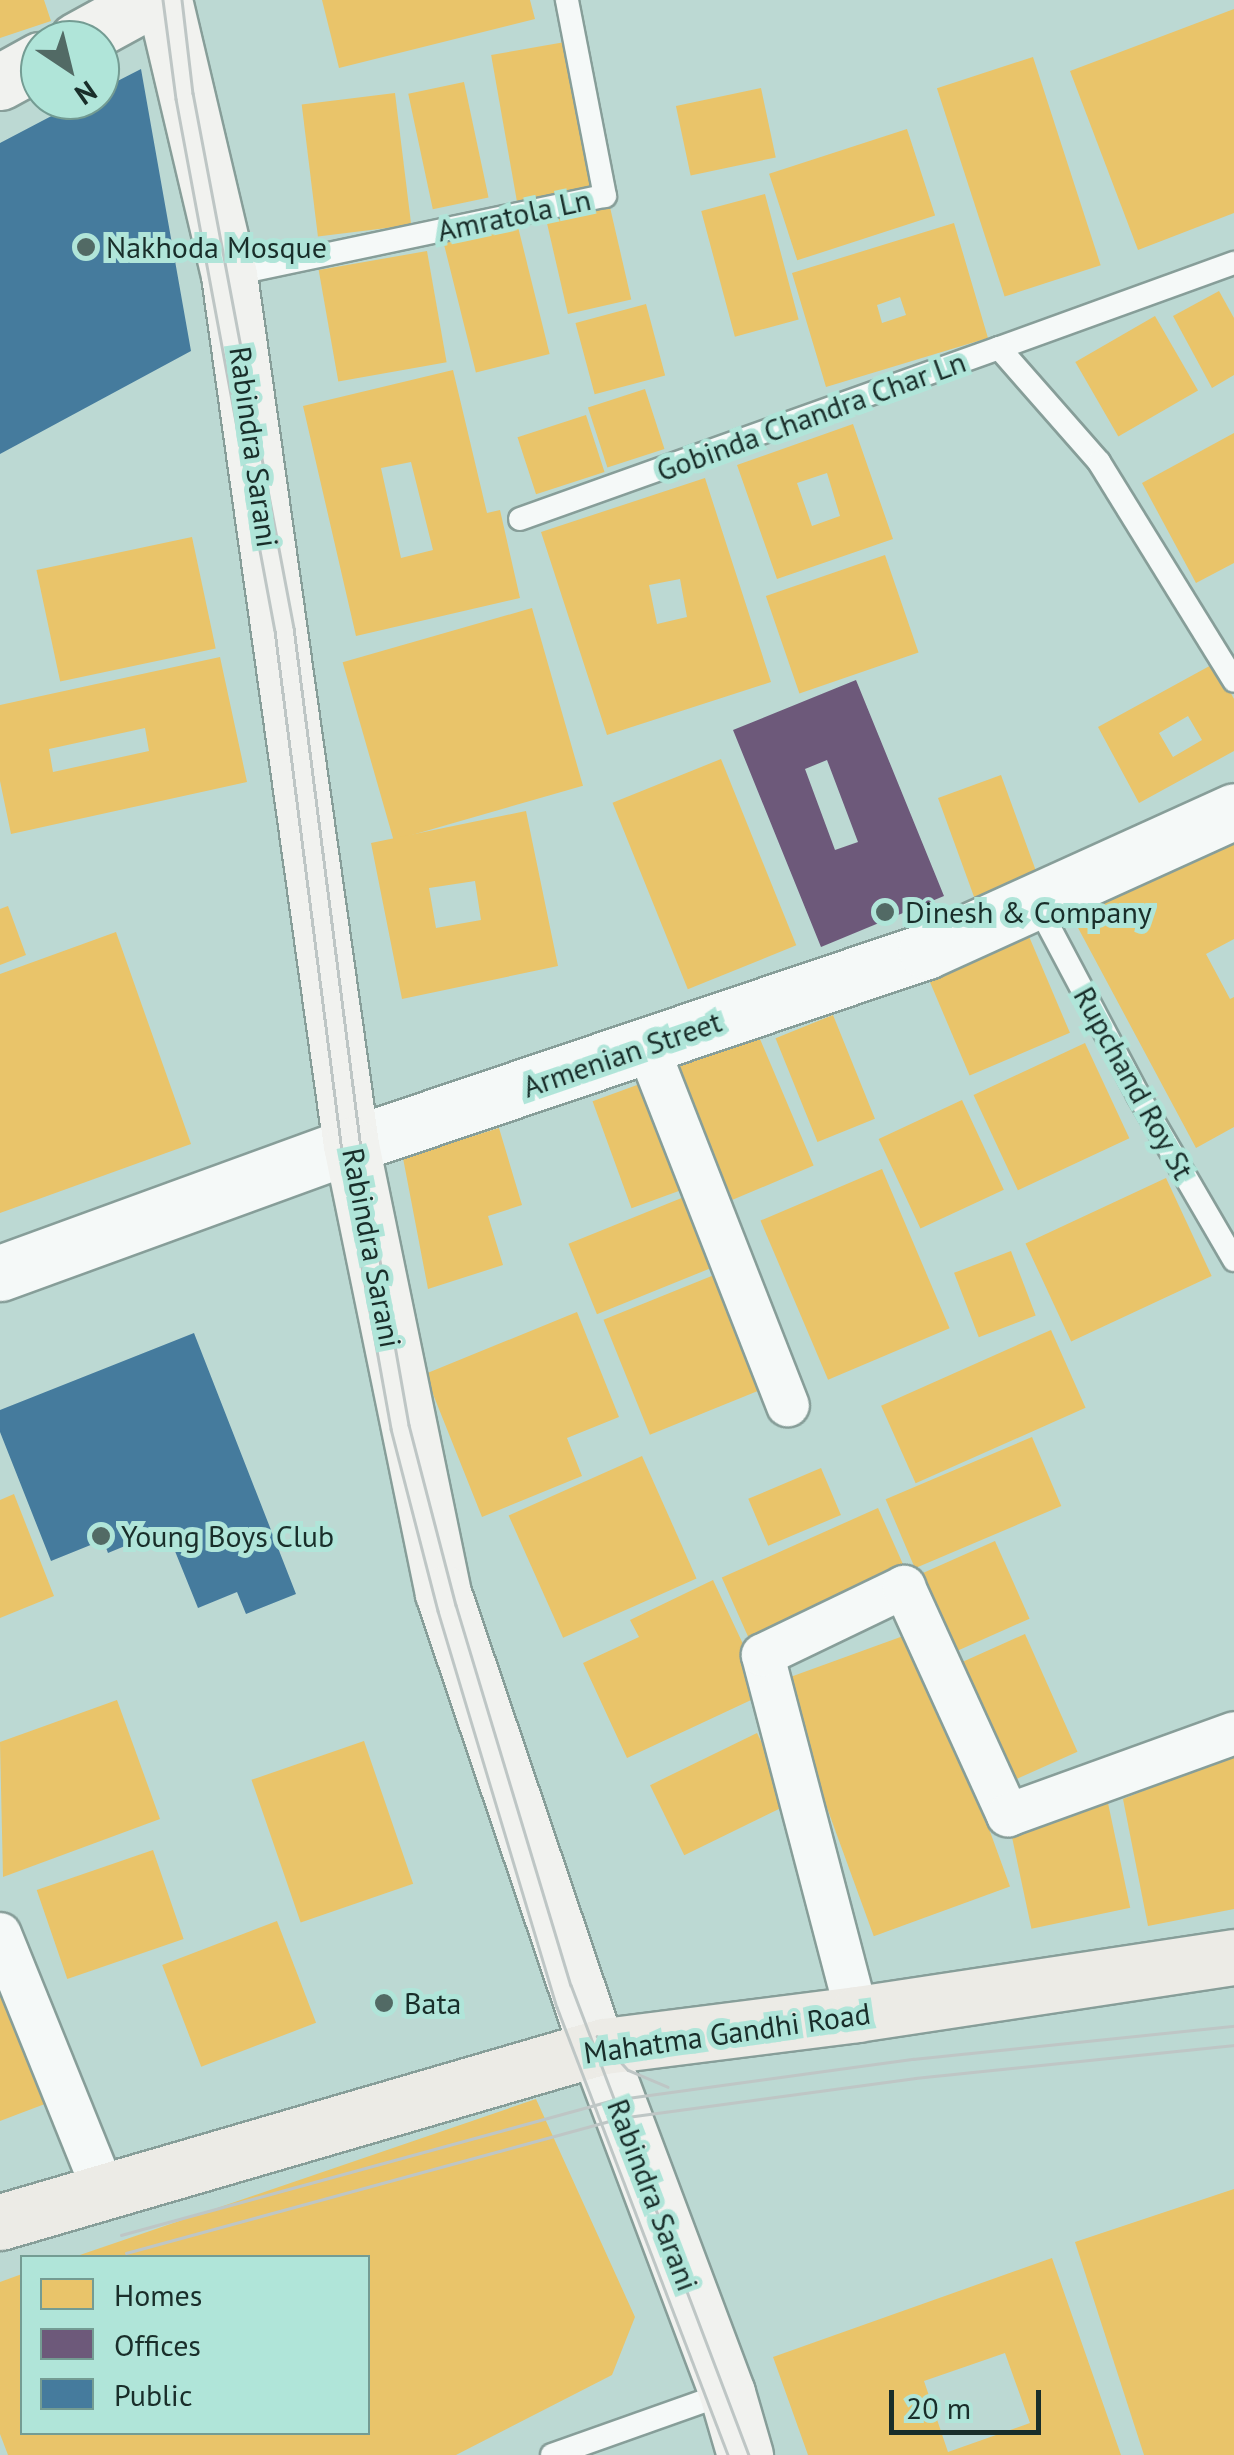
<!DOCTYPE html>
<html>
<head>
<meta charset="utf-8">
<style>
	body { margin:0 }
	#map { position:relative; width:1234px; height:2455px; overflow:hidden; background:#bcd9d3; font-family:"PT Sans",sans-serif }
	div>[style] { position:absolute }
	.homes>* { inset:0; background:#e9c46a; transform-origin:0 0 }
	.offices>* { inset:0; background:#6d597a }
	.public>* { inset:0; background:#457b9d }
	.roads { filter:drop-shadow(2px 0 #879e99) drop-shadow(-2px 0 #879e99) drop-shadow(0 2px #879e99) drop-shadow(0 -2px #879e99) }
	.service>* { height:22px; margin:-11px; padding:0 11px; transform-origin:11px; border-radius:11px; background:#f5f9f8 }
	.minor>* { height:42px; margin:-21px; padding:0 21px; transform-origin:21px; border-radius:21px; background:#f5f9f8 }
	.tertiary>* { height:55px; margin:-27.5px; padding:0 27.5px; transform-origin:27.5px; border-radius:27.5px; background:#f5f9f8 }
	.secondary>* { height:55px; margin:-27.5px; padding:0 27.5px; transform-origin:27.5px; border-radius:27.5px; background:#f1f2ef }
	.primary>* { height:55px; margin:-27.5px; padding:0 27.5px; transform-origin:27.5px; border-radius:27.5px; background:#ecebe6 }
	.tram>* { height:2.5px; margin:-1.25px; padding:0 1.25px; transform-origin:1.25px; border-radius:1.25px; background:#bec6c5 }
	.dots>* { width:28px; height:28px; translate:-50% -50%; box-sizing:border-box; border:5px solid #b0e5d9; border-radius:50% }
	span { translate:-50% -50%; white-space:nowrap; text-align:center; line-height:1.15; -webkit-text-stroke:10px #b0e5d9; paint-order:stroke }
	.street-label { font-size:30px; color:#192e2a }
	.poi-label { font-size:30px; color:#192e2a }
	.left { translate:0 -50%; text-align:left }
	.legend { position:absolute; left:20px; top:2255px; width:350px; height:180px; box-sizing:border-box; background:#b0e5d9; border:2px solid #749c93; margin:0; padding:12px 18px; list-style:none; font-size:30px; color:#192e2a }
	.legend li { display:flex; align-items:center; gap:20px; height:50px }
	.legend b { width:50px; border:2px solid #749c93 }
	.north { position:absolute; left:20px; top:20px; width:100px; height:100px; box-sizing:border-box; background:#b0e5d9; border:2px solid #749c93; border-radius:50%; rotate:145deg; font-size:28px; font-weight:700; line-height:40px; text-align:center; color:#192e2a }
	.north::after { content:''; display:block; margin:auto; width:35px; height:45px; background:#526a65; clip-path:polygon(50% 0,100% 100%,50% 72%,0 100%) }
	.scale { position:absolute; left:889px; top:2390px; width:152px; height:45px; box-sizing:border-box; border:5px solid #192e2a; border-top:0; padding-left:12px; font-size:30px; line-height:35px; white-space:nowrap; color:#192e2a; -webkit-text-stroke:8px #b0e5d9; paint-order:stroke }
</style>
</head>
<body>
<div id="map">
	<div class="homes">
		<i style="clip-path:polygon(0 0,44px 0,51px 21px,0 38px)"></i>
		<i style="clip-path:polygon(322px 0,530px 0,535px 19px,339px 68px)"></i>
		<i style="clip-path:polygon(1234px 9px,1234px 213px,1138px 250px,1070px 71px)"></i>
		<i style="left:565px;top:42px;width:148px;height:75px;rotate:80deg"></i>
		<i style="left:1033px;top:57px;width:219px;height:101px;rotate:72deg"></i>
		<i style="left:464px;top:82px;width:118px;height:57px;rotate:78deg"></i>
		<i style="left:761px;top:88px;width:71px;height:87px;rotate:78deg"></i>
		<i style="left:395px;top:93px;width:133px;height:94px;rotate:83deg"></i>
		<i style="left:907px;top:129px;width:91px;height:145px;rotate:72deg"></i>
		<i style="left:765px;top:194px;width:130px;height:66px;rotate:75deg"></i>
		<i style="left:609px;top:203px;width:99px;height:65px;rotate:77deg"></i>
		<i style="left:517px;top:223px;width:135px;height:76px;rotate:76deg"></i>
		<i style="clip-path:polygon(evenodd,954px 223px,988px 338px,826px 387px,792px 273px,954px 223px,900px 297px,906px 315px,882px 323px,877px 305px,900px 297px)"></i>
		<i style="left:427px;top:251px;width:113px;height:110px;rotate:80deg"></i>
		<i style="clip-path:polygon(1219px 291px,1234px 318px,1234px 375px,1212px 388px,1173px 316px)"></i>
		<i style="left:646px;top:304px;width:74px;height:73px;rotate:75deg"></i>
		<i style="left:1155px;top:316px;width:86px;height:92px;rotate:60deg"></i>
		<i style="clip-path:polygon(evenodd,453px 370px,487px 513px,500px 510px,520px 598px,356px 636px,303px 406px,453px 370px,411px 462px,433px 550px,401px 558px,381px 468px,411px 462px)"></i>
		<i style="left:645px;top:389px;width:63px;height:60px;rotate:72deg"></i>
		<i style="left:586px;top:415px;width:60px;height:72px;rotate:72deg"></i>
		<i style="clip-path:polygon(evenodd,853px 424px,893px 539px,777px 579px,737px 465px,853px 424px,827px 473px,840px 516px,812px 526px,797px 483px,827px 473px)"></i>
		<i style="clip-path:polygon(1234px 433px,1234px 563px,1196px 583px,1142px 483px)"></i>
		<i style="clip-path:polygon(evenodd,705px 478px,771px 682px,607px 735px,541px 532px,705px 478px,680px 579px,687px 617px,657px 624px,649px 585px,680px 579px)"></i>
		<i style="left:192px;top:537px;width:114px;height:159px;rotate:78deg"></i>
		<i style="left:885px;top:555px;width:103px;height:126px;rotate:71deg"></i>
		<i style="left:532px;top:608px;width:185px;height:197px;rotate:74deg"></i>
		<i style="clip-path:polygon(evenodd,220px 657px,247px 782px,11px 834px,0 781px,0 705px,220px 657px,145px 728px,149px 751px,53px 772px,49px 749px,145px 728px)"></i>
		<i style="clip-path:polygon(evenodd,1215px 663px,1234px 699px,1234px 751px,1139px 803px,1098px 727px,1215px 663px,1188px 716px,1202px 740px,1173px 757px,1159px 733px,1188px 716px)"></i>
		<i style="left:721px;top:759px;width:201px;height:117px;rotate:68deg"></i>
		<i style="left:1001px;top:775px;width:106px;height:67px;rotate:70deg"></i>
		<i style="clip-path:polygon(evenodd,526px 811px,558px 966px,402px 999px,371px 843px,526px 811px,475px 881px,481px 920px,436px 928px,429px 888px,475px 881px)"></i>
		<i style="clip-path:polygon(1234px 823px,1234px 939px,1206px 954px,1230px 999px,1234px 997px,1234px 1127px,1196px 1148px,1069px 911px)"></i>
		<i style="clip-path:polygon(8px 906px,26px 955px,0 965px,0 909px)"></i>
		<i style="left:1025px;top:927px;width:115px;height:109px;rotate:67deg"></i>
		<i style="clip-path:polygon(116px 932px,191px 1144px,0 1213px,0 974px)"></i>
		<i style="left:833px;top:1015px;width:112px;height:62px;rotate:68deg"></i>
		<i style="left:757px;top:1032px;width:145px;height:88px;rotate:67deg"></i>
		<i style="left:1085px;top:1043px;width:105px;height:123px;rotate:65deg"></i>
		<i style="left:648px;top:1081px;width:114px;height:59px;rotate:70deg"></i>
		<i style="left:962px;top:1100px;width:99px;height:92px;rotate:65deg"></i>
		<i style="clip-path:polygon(499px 1128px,522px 1205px,488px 1216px,503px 1265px,428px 1289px,403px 1158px)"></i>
		<i style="left:882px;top:1169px;width:173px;height:132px;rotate:67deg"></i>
		<i style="left:1166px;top:1178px;width:108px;height:155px;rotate:65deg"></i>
		<i style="left:689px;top:1195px;width:76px;height:130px;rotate:68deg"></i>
		<i style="left:1011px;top:1251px;width:69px;height:61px;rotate:69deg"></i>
		<i style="left:724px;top:1271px;width:124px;height:130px;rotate:68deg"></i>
		<i style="clip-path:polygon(577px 1312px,619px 1417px,567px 1438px,582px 1476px,482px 1517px,425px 1374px)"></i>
		<i style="left:1051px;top:1330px;width:85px;height:186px;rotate:66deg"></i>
		<i style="left:1032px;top:1437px;width:75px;height:159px;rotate:67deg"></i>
		<i style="left:642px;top:1456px;width:134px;height:146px;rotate:66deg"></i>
		<i style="left:821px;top:1468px;width:51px;height:79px;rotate:67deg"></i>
		<i style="clip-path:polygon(14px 1494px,54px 1596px,0 1618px,0 1500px)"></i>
		<i style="left:878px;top:1508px;width:67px;height:171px;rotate:66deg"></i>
		<i style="left:995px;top:1541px;width:85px;height:90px;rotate:66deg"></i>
		<i style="clip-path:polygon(713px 1580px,766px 1693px,627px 1758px,583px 1663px,639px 1637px,630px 1620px)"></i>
		<i style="left:917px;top:1631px;width:272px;height:145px;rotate:70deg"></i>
		<i style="left:1025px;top:1634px;width:129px;height:79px;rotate:66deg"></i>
		<i style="clip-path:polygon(117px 1700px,160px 1819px,3px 1877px,0 1742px)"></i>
		<i style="left:757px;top:1733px;width:78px;height:119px;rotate:64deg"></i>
		<i style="left:364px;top:1741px;width:151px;height:119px;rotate:71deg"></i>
		<i style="clip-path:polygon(1234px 1754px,1234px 1909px,1148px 1926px,1123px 1799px)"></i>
		<i style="left:1108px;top:1803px;width:107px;height:101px;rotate:78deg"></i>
		<i style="left:153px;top:1850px;width:94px;height:123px;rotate:71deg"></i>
		<i style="left:277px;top:1921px;width:109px;height:123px;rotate:69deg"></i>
		<i style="clip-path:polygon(0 1949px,58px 2099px,0 2121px)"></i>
		<i style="clip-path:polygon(536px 2099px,635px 2317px,612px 2375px,456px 2455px,8px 2455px,0 2434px,0 2282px,22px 2274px,22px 2432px,368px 2432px,368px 2258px,74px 2257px)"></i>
		<i style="clip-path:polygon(1234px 2189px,1234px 2455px,1144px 2455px,1075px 2242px)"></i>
		<i style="clip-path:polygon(evenodd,1052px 2258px,1121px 2455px,808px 2455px,773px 2357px,1052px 2258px,1005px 2353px,1030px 2423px,948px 2452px,924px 2381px,1005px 2353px)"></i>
	</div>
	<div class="offices">
		<i style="clip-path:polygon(evenodd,856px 680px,944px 896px,821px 947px,733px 730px,856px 680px,827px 760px,858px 842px,835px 850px,805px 769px,827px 760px)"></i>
	</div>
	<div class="public">
		<i style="clip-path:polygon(141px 69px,191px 351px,0 454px,0 143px,82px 100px,100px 100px,100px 90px)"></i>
		<i style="clip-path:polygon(194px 1333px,296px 1594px,246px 1614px,237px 1592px,198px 1608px,166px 1529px,108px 1553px,103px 1540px,51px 1561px,0 1432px,0 1410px)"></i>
	</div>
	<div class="roads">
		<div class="service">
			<i style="left:229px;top:275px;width:384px;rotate:-11.9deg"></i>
			<i style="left:605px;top:196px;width:200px;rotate:-101deg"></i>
			<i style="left:999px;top:348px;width:250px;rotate:-19.9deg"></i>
			<i style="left:520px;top:519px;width:509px;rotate:-19.65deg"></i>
			<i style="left:999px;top:348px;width:152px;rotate:48.7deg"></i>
			<i style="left:1099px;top:462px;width:257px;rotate:58.3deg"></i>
			<i style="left:1037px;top:904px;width:216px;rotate:62.1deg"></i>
			<i style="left:1138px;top:1095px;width:191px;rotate:59.8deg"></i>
			<i style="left:552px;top:2455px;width:186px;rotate:-19.5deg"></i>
		</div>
		<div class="minor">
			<i style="left:647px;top:1046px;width:386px;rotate:68.6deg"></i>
			<i style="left:0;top:1934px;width:278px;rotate:68deg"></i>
			<i style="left:857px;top:2014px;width:371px;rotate:-104.7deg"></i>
			<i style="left:763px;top:1655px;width:157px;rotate:-25.7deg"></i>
			<i style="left:904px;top:1587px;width:251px;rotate:65.5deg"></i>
			<i style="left:1008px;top:1815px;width:240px;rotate:-19.9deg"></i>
		</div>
		<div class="tertiary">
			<i style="left:0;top:1273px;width:374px;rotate:-20deg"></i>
			<i style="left:351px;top:1145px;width:607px;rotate:-18.64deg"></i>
			<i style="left:926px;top:951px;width:338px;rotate:-24.4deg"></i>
		</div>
		<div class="secondary">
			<i style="left:164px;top:0;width:283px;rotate:76.7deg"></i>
			<i style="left:229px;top:275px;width:879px;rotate:82.02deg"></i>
			<i style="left:351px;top:1145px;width:457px;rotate:78.4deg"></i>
			<i style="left:443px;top:1593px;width:479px;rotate:71.3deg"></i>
			<i style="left:597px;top:2047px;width:370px;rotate:69.4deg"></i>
			<i style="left:727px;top:2393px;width:65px;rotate:73.8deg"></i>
			<i style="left:77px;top:40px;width:83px;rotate:-28.7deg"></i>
			<i style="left:0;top:82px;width:46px;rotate:-28.8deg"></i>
		</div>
		<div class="primary">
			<i style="left:0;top:2222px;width:629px;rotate:-16.25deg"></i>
			<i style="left:604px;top:2046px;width:255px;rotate:-7.2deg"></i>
			<i style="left:857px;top:2014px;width:381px;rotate:-8.6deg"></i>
		</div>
	</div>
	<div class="tram">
		<i style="left:163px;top:0;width:100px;rotate:82.5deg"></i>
		<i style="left:176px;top:99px;width:541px;rotate:79.46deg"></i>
		<i style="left:275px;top:631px;width:540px;rotate:82.66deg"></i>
		<i style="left:344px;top:1167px;width:266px;rotate:79.8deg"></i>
		<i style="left:391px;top:1429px;width:188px;rotate:75.5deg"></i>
		<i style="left:438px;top:1611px;width:413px;rotate:73.3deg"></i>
		<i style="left:557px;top:2007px;width:480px;rotate:69.1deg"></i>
		<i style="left:182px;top:0;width:94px;rotate:83.3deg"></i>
		<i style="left:193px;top:93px;width:544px;rotate:79.31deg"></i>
		<i style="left:294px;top:628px;width:540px;rotate:82.66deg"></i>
		<i style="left:363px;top:1164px;width:265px;rotate:80deg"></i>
		<i style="left:409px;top:1425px;width:186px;rotate:75.4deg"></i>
		<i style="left:456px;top:1605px;width:397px;rotate:73.2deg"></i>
		<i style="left:571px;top:1985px;width:503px;rotate:69.26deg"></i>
		<i style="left:597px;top:2036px;width:46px;rotate:47.6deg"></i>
		<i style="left:628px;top:2070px;width:43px;rotate:23deg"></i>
		<i style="left:121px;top:2235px;width:510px;rotate:-15.34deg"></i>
		<i style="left:613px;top:2100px;width:303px;rotate:-7.8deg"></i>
		<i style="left:913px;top:2059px;width:323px;rotate:-5.9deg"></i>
		<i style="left:126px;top:2253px;width:512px;rotate:-15.28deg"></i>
		<i style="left:620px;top:2118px;width:298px;rotate:-7.7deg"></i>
		<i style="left:915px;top:2078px;width:321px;rotate:-5.9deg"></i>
	</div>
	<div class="dots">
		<i style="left:86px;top:247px;background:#526a65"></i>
		<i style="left:885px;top:912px;background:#526a65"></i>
		<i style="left:101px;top:1536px;background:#526a65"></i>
		<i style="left:384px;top:2003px;background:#526a65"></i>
	</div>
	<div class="street-label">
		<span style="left:514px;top:215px;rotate:-12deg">Amratola Ln</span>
		<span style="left:811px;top:416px;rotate:-20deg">Gobinda Chandra Char Ln</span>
		<span style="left:254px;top:447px;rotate:82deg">Rabindra Sarani</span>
		<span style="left:622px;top:1054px;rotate:-19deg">Armenian Street</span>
		<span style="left:1134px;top:1083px;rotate:61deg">Rupchand Roy St</span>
		<span style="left:372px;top:1248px;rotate:79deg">Rabindra Sarani</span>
		<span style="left:727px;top:2033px;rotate:-8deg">Mahatma Gandhi Road</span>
		<span style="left:653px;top:2195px;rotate:69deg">Rabindra Sarani</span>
	</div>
	<div class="poi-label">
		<span class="left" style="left:106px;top:247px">Nakhoda Mosque</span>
		<span class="left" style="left:905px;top:912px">Dinesh &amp; Company</span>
		<span class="left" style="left:121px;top:1536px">Young Boys Club</span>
		<span class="left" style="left:404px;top:2003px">Bata</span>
	</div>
	<ul class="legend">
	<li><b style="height:28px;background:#e9c46a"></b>Homes</li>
	<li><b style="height:28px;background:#6d597a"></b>Offices</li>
	<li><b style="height:28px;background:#457b9d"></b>Public</li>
	</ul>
	<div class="north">N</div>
	<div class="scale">20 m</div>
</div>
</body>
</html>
